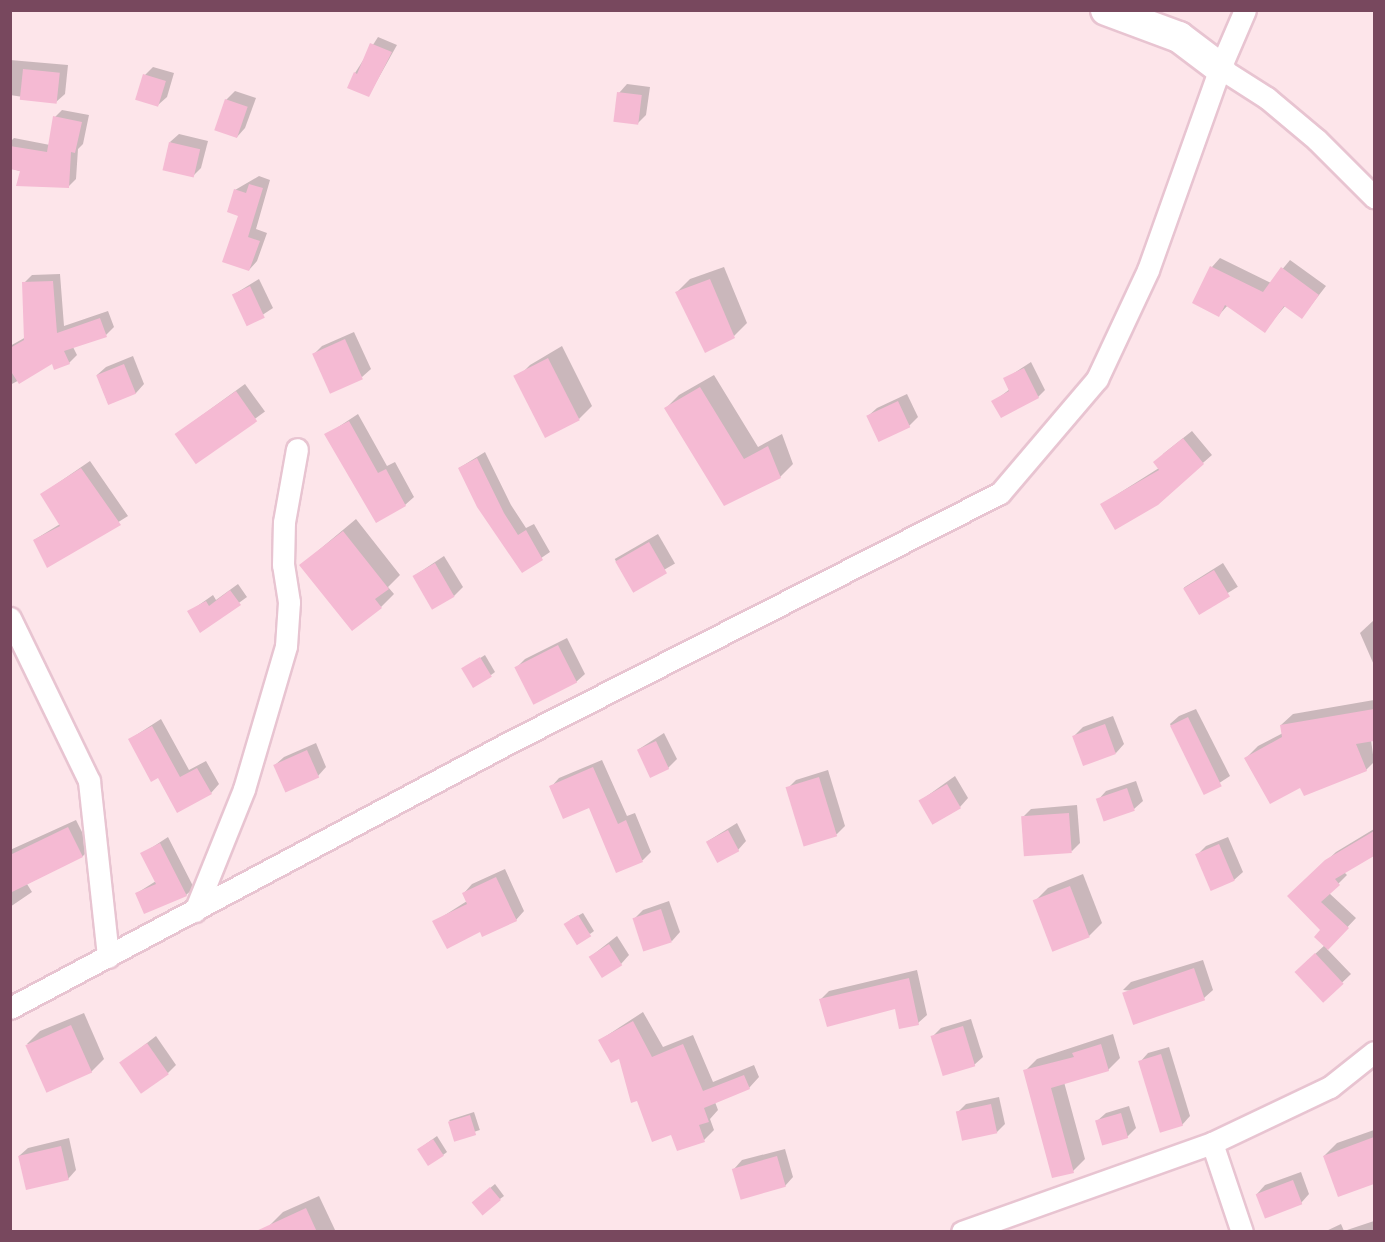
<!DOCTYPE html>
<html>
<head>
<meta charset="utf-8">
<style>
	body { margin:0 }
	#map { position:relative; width:1385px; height:1242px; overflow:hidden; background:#fde5ea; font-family:"Source Sans 3",sans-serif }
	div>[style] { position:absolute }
	.shadow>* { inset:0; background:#0003; transform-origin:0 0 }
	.building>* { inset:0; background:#f5bad3; transform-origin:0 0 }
	.roads { filter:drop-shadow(2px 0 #e8c4d1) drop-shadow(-2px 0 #e8c4d1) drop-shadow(0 2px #e8c4d1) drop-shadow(0 -2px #e8c4d1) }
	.street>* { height:21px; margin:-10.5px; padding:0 10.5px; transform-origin:10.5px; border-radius:10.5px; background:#fff }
	.secondary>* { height:30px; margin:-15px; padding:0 15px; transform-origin:15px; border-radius:15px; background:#fff }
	span { translate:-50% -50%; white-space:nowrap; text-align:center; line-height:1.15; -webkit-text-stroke:6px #ffecf0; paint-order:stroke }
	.frame { position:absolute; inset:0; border:12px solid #78485e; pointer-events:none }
</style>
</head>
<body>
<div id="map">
	<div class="shadow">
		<i style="clip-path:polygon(378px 37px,397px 45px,369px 95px,355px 73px)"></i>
		<i style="clip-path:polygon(10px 60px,68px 65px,65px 94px,56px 102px,10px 95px)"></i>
		<i style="clip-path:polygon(153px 67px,174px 73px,167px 97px,158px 105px,145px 75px)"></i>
		<i style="clip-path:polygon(627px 84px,650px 87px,646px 115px,637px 124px,619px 93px)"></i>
		<i style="clip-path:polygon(235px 91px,256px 98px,245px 128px,237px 137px,226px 100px)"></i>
		<i style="clip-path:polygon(62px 110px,89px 115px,83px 144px,78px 149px,76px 179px,68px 187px,10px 168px,10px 142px,14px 138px,50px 145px,55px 117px)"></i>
		<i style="clip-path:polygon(179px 134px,208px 141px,201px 168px,192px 177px,170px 142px)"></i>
		<i style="clip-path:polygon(259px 176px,270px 180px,256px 229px,267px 233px,257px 261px,249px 270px,235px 190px)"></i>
		<i style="clip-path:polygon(1220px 258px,1271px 283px,1290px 260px,1326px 286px,1302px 317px,1286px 305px,1264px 331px,1228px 305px,1219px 315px,1212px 267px)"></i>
		<i style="clip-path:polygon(724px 267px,747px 323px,734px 336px,677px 292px,690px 279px)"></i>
		<i style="clip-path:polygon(60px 274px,64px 326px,108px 311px,114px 327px,106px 335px,73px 347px,77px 355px,69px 363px,53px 362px,10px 385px,10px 346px,26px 337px,24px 283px,32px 275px)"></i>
		<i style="clip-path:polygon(259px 279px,273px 308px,247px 325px,233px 295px)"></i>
		<i style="clip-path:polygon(354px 332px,371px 369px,362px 377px,314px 354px,322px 346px)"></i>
		<i style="clip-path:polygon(562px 346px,592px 406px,579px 419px,517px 378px,530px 365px)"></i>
		<i style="clip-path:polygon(133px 356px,144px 384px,136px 393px,108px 403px,97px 375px,106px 367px)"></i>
		<i style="clip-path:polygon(1031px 362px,1045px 390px,1038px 397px,993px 402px,1010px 389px,1005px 379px)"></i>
		<i style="clip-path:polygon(714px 375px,758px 447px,782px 434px,793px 464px,780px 477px,725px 504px,666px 408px,679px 395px)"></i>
		<i style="left:245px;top:384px;width:34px;height:85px;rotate:54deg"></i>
		<i style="clip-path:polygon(907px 394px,918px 417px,909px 426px,868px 416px,877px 408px)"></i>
		<i style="clip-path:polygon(358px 414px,387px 466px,395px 462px,414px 497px,405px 505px,326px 435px)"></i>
		<i style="clip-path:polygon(1192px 431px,1212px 455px,1157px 503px,1102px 504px,1159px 468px,1163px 454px)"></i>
		<i style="clip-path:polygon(485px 452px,511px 505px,526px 528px,534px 524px,550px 552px,522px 571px,459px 468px)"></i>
		<i style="clip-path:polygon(90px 461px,128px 516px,48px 566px,34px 540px,60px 524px,42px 494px)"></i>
		<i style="clip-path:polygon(356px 519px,400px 575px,388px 587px,394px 594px,381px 607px,301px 565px)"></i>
		<i style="left:658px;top:534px;width:34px;height:50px;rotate:60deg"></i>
		<i style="clip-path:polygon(444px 556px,463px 587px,454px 596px,414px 576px)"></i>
		<i style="left:1223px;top:563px;width:28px;height:46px;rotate:58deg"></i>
		<i style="clip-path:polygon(238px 584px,247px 597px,200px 631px,189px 612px,213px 595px,216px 600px)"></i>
		<i style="clip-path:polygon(1374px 620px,1374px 665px,1360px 633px)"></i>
		<i style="clip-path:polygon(567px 638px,585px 674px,576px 682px,516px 668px,525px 659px)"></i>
		<i style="clip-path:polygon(485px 655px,495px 672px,491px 675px,463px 669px)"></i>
		<i style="clip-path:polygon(1374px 700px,1374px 739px,1371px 740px,1374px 762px,1366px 770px,1300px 786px,1246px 758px,1258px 746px,1283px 733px,1281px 725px,1293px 714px)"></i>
		<i style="clip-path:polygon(1196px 709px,1230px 776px,1204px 793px,1170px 724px,1179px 716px)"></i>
		<i style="clip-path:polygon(1113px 716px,1124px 744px,1116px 753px,1074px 736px,1083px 727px)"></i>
		<i style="clip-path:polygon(161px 719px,189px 770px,206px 761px,219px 784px,211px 793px,158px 776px,130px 739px)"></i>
		<i style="clip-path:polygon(664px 733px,677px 759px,668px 768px,639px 749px)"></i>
		<i style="clip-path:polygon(316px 743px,326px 767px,318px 776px,275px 765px,284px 757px)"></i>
		<i style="clip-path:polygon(602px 760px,627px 816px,635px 813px,651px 852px,643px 860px,617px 871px,590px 806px,551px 787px,559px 778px)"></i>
		<i style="clip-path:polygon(828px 770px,845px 826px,837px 834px,806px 844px,788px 788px,796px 780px)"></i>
		<i style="clip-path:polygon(955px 776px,968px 798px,960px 807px,920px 801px)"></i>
		<i style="clip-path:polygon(1136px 781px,1143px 801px,1134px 809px,1098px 800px,1106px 791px)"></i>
		<i style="clip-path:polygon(1077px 805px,1080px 843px,1072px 851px,1023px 817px,1031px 809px)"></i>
		<i style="clip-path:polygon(76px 820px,90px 848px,83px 856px,27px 884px,32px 892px,10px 907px,10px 850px)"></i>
		<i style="clip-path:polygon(737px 823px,746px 841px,738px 850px,708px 841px)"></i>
		<i style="clip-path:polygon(1374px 829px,1374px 854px,1344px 872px,1347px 875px,1329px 893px,1356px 918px,1327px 949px,1351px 974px,1323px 1001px,1304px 964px,1325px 945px,1322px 930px,1297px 888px,1336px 852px)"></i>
		<i style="clip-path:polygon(168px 837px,194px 888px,186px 895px,137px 893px,156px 881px,142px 854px)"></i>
		<i style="clip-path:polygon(1228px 837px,1243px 872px,1234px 880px,1197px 855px,1206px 846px)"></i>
		<i style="clip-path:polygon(505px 869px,524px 911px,516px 920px,481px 930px,434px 922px,467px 901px,464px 893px,472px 884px)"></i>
		<i style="clip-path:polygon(1083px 874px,1102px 923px,1089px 936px,1035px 901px,1048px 888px)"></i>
		<i style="clip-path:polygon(669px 901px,680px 932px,672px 941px,634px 919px,643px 910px)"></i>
		<i style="clip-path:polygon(583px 913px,594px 931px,590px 934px,570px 920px)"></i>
		<i style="clip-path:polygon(617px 936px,629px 955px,621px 964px,590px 957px)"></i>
		<i style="clip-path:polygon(1203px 960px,1213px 990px,1204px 998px,1123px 990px,1131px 982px)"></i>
		<i style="clip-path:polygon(917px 970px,927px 1015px,918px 1023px,896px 1007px,820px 1000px,829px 991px)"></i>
		<i style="clip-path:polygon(643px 1012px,663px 1047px,693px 1035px,713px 1082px,754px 1065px,759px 1077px,749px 1088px,715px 1102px,718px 1110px,710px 1119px,714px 1130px,704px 1140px,672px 1133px,620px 1057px,600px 1040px)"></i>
		<i style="clip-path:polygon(84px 1013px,104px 1059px,91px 1072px,27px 1044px,40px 1031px)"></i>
		<i style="clip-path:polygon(971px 1019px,983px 1057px,974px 1065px,932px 1037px,941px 1028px)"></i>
		<i style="clip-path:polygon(1113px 1034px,1120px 1058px,1108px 1070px,1064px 1082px,1085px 1159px,1073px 1171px,1025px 1071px,1037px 1059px)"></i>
		<i style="clip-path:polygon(156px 1036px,176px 1065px,168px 1073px,121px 1063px)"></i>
		<i style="clip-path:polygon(1169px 1047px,1190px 1116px,1182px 1125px,1140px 1062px,1148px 1053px)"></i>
		<i style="clip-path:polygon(999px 1097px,1005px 1124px,997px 1132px,957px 1113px,966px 1104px)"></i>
		<i style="clip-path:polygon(1129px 1106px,1136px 1128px,1127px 1137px,1097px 1121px,1106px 1113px)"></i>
		<i style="left:474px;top:1112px;width:19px;height:26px;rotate:72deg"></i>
		<i style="clip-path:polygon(1374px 1130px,1374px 1182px,1339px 1195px,1324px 1156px,1337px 1143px)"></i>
		<i style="clip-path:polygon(437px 1136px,447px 1152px,443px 1155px,419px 1149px)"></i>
		<i style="clip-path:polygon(69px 1138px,76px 1170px,68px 1179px,19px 1156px,28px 1148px)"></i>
		<i style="clip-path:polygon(785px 1149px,793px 1177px,785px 1186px,734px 1169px,742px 1160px)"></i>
		<i style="clip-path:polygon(1301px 1172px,1309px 1194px,1301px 1203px,1257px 1194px,1265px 1185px)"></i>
		<i style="clip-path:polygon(495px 1184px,504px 1196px,500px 1199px,477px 1199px)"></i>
		<i style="clip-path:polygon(319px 1196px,336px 1232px,273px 1232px,270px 1225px,283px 1212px)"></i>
		<i style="clip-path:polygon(1374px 1221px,1374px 1232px,1324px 1232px,1341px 1224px,1344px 1231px)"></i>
	</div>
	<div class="building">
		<i style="clip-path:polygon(370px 43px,392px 52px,369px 97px,347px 88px,354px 72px,357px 74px)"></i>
		<i style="left:23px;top:69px;width:37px;height:31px;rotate:6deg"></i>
		<i style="left:143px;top:74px;width:24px;height:27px;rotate:17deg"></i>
		<i style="left:617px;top:92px;width:25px;height:30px;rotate:7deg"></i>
		<i style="left:225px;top:99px;width:24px;height:33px;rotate:19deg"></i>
		<i style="clip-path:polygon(53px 116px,82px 122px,75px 153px,71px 152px,69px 188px,16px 186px,20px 171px,10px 169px,10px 146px,47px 152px)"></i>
		<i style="left:169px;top:142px;width:32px;height:29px;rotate:13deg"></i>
		<i style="clip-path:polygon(249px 184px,263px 188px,248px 237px,260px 241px,249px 271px,222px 262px,238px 216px,227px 212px,234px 189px,246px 193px)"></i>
		<i style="clip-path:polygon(1210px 266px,1263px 292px,1281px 267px,1319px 295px,1302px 319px,1284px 306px,1265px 333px,1225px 305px,1219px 317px,1192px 303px)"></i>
		<i style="clip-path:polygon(710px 279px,735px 338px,705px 353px,675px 292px)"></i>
		<i style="clip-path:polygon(53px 281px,57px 333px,100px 318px,107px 337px,64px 351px,70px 364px,54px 370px,52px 364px,19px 384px,10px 370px,10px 348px,24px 340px,22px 282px)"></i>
		<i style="left:250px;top:286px;width:35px;height:20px;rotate:65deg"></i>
		<i style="left:345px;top:339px;width:44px;height:36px;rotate:66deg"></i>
		<i style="left:548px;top:358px;width:70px;height:39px;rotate:63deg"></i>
		<i style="left:124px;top:364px;width:32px;height:30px;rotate:68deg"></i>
		<i style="clip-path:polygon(1024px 368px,1039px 398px,1001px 418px,991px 401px,1009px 391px,1003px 378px)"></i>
		<i style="clip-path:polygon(700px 387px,744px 459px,768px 446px,781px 478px,724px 506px,664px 408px)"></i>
		<i style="left:236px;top:391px;width:37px;height:75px;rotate:55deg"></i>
		<i style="left:898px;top:401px;width:29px;height:35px;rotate:65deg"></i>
		<i style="clip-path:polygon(349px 421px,378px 473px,386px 469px,406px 506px,376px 523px,324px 434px)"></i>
		<i style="clip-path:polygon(1183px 438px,1204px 464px,1158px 505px,1115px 530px,1100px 504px,1159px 470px,1153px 462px)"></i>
		<i style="clip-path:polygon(477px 458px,504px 513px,518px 535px,526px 530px,543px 560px,522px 573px,477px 507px,458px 468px)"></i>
		<i style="clip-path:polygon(81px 468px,121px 525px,47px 568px,33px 540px,60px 526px,40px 494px)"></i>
		<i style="clip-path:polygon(343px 531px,389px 589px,375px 599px,382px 608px,352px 631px,299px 565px)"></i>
		<i style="left:649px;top:542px;width:36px;height:39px;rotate:60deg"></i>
		<i style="left:435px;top:563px;width:39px;height:26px;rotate:60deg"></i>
		<i style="left:1214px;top:570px;width:31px;height:36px;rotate:59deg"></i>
		<i style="clip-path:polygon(230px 590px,241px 605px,200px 633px,187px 611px,206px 601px,209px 606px)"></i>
		<i style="left:558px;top:645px;width:42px;height:49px;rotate:63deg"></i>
		<i style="left:480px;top:657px;width:23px;height:22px;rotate:59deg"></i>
		<i style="clip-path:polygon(1374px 709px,1374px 741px,1356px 744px,1367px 771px,1304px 796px,1300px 788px,1270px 804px,1244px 758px,1282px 737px,1280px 725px)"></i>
		<i style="left:1188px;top:717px;width:77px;height:20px;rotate:64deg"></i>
		<i style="left:1105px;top:724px;width:32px;height:35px;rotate:70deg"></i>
		<i style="clip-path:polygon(152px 726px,180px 777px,197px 768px,212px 794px,177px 813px,158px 778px,151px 782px,128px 739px)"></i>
		<i style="left:656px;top:741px;width:31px;height:21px;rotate:65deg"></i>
		<i style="left:307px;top:750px;width:30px;height:37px;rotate:66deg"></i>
		<i style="clip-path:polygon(593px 767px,618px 824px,626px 820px,643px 862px,616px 873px,589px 808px,563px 819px,549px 786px)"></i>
		<i style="left:819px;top:777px;width:62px;height:35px;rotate:73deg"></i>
		<i style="left:947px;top:784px;width:28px;height:33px;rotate:60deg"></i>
		<i style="left:1127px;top:788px;width:24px;height:33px;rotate:71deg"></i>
		<i style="left:1069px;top:813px;width:40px;height:48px;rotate:86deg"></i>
		<i style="clip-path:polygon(68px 827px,83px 857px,10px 893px,10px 855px)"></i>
		<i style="left:728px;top:830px;width:24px;height:25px;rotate:62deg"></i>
		<i style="clip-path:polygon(1374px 831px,1374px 856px,1335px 879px,1340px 885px,1321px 902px,1349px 928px,1328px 950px,1314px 937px,1320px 930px,1287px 896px,1325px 860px)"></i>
		<i style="clip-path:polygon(160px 843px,187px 896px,144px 914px,135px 893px,156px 884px,140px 853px)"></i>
		<i style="left:1219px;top:844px;width:40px;height:26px;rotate:67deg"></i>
		<i style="clip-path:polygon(496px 877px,517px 921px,482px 937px,480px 932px,447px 949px,432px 921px,467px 904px,462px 893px)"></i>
		<i style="left:1070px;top:886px;width:55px;height:40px;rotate:69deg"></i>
		<i style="left:661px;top:909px;width:35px;height:30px;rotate:72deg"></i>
		<i style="left:578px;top:915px;width:25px;height:17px;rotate:58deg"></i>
		<i style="left:609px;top:944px;width:25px;height:24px;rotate:58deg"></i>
		<i style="left:1315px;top:953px;width:42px;height:28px;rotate:47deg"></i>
		<i style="left:1194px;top:968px;width:34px;height:76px;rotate:71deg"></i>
		<i style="clip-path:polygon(909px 978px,919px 1025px,899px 1029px,895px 1009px,827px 1027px,819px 999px)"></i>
		<i style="clip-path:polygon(633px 1021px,652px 1057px,683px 1044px,703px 1091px,744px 1075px,750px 1089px,704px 1108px,709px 1122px,699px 1125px,705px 1142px,677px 1151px,671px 1135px,652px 1142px,637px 1101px,631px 1103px,619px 1059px,611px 1063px,598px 1040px)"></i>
		<i style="left:71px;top:1025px;width:52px;height:50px;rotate:66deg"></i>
		<i style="left:963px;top:1026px;width:42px;height:34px;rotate:73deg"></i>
		<i style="left:147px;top:1043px;width:38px;height:34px;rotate:55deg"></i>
		<i style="clip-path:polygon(1101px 1044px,1109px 1071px,1051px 1088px,1074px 1173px,1052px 1178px,1023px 1070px,1074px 1057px,1072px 1053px)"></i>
		<i style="left:1161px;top:1054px;width:75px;height:24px;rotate:73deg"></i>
		<i style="left:991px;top:1104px;width:30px;height:36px;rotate:78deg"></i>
		<i style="left:1121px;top:1113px;width:26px;height:27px;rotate:74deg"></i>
		<i style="left:470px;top:1115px;width:21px;height:23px;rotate:73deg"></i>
		<i style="clip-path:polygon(1374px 1137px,1374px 1184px,1338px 1197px,1323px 1156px)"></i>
		<i style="left:433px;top:1139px;width:20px;height:19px;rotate:57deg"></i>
		<i style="left:61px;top:1146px;width:35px;height:44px;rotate:77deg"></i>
		<i style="left:777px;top:1156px;width:32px;height:47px;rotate:74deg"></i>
		<i style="left:1293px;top:1180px;width:26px;height:40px;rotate:69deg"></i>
		<i style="left:490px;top:1187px;width:17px;height:24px;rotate:50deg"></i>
		<i style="clip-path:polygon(306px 1208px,317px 1232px,254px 1232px)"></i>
	</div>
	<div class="roads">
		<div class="street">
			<i style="left:1220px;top:68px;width:56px;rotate:32.6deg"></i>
			<i style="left:1267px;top:98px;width:65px;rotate:40deg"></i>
			<i style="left:1317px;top:140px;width:81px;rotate:45deg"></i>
			<i style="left:10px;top:618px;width:181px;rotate:64.1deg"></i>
			<i style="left:89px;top:781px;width:177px;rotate:83.8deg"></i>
			<i style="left:195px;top:911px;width:131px;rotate:-68.1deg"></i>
			<i style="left:244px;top:789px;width:149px;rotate:-73.6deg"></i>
			<i style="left:286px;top:646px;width:44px;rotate:-86.1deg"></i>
			<i style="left:289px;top:602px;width:37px;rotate:-99deg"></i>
			<i style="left:283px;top:565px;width:43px;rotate:-88.7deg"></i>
			<i style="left:284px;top:522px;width:74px;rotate:-79.9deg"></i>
			<i style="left:10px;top:1008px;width:569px;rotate:-28.01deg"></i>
			<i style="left:512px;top:741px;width:547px;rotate:-26.94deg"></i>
			<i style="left:1000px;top:493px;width:150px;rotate:-49.6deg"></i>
			<i style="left:1097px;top:379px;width:120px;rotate:-64.9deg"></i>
			<i style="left:1148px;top:270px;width:214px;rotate:-70.4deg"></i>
			<i style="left:1220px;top:68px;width:63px;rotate:-66.7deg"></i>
			<i style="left:1212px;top:1143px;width:94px;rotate:71.4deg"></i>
			<i style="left:962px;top:1232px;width:265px;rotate:-19.6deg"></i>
			<i style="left:1212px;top:1143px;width:131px;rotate:-25.4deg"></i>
			<i style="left:1330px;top:1087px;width:56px;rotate:-38.5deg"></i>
		</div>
		<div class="secondary">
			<i style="left:1106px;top:10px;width:78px;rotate:20.3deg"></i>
			<i style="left:1179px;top:37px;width:51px;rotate:37.1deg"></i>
		</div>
	</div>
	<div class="frame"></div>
</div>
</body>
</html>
